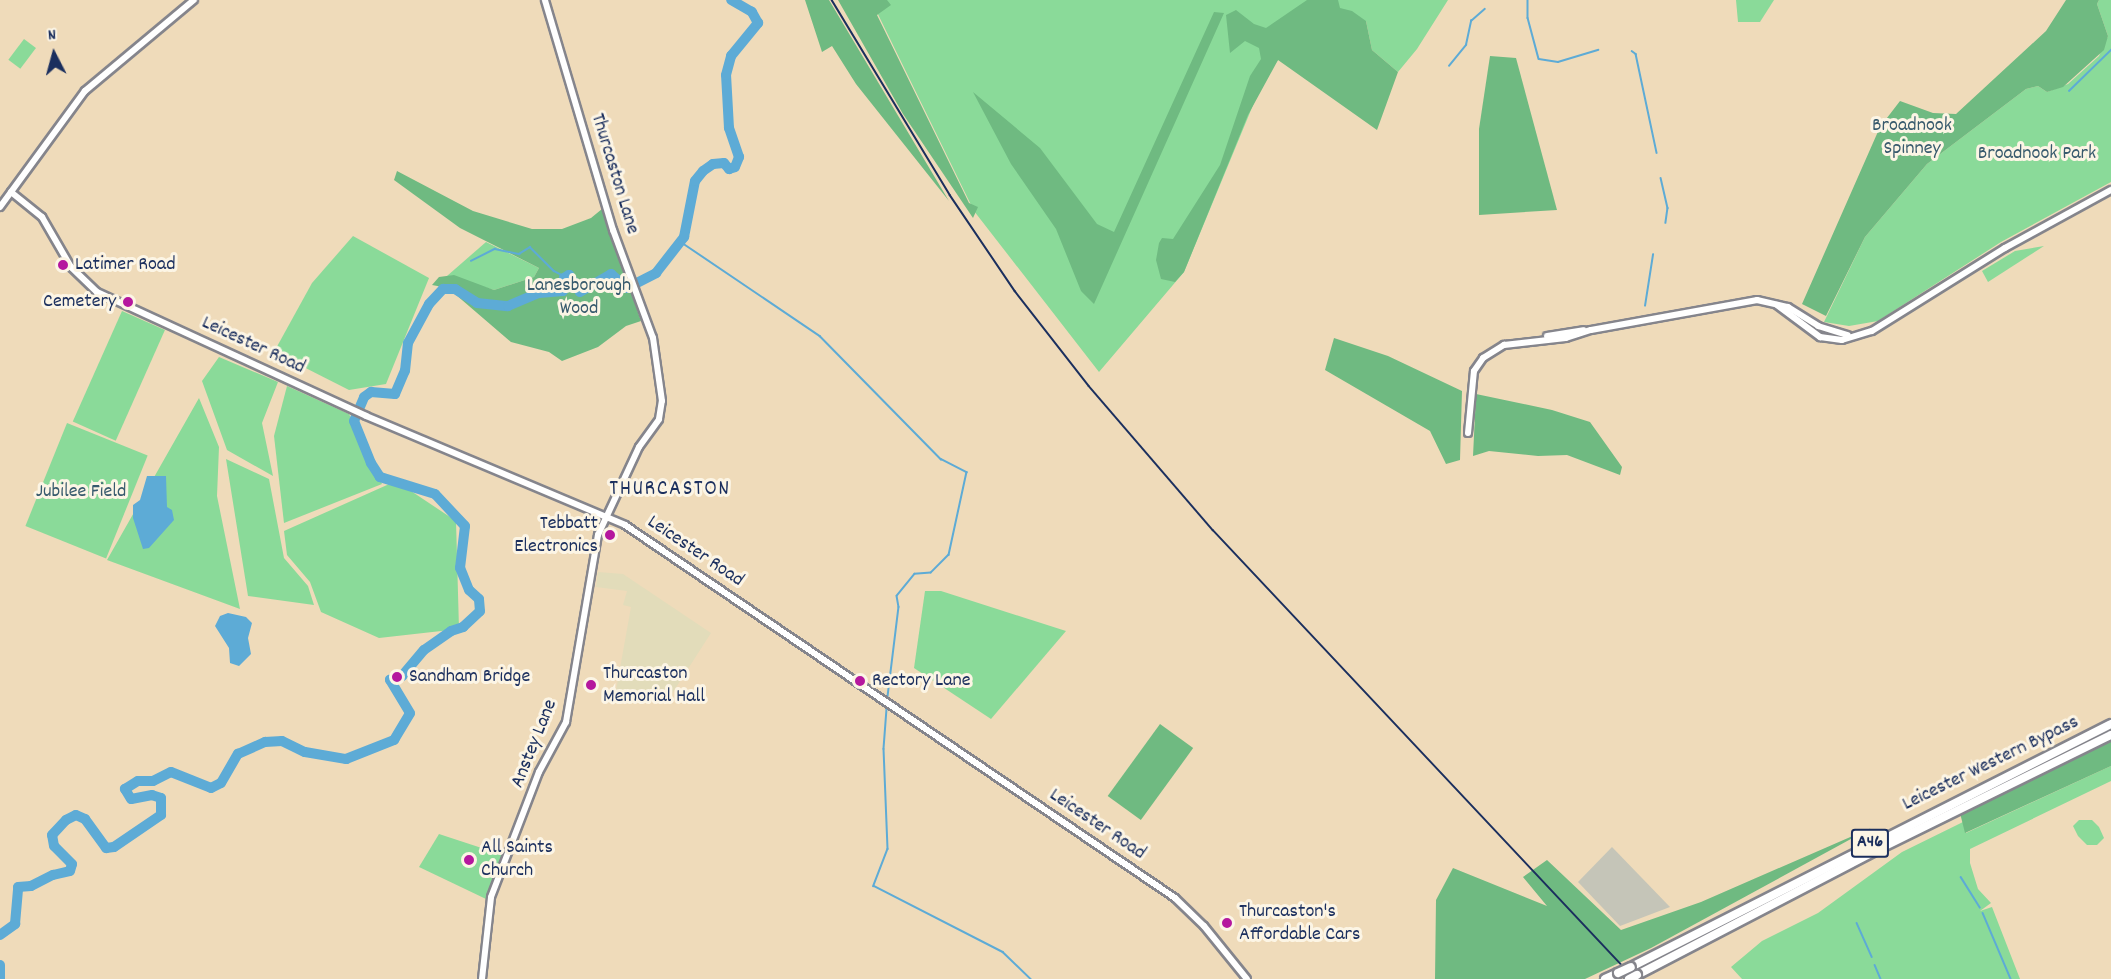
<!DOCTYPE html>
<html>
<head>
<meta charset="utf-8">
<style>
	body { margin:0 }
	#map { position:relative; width:2111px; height:979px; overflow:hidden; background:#efdbba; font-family:Dekko,sans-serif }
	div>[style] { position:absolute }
	.built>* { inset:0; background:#e2dcba }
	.industrial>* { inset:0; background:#c5c5b8 }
	.green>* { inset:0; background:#8ada99; transform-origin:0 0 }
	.forest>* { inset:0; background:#6fba81; transform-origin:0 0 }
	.water>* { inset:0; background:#5dabd6 }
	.stream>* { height:1.5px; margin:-0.75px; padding:0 0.75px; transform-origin:0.75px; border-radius:0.75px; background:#5dabd6 }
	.river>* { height:10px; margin:-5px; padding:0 5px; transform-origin:5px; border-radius:5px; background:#5dabd6 }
	.roads { filter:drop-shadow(2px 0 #85858c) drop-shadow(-2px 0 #85858c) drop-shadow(0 2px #85858c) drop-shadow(0 -2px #85858c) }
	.tertiary>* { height:6px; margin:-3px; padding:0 3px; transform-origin:3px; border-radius:3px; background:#fff }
	.trunk>* { height:8px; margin:-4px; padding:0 4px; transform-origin:4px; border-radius:4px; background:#fff }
	.rail>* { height:1.5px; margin:-0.75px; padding:0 0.75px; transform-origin:0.75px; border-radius:0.75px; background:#1b2f5e }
	.bridges { filter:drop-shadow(2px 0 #85858c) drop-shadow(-2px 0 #85858c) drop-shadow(0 2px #85858c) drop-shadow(0 -2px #85858c) }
	.trunk-bridge>* { height:8px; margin:-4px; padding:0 4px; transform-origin:4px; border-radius:4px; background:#fff }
	.dots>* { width:16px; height:16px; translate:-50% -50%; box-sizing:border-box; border:3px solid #fcf5e5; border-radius:50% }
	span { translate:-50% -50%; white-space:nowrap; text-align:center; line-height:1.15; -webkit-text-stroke:6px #fcf5e5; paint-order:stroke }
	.shield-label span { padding:2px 4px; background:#fcf5e5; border:2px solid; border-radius:4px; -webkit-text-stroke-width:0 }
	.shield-label { font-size:18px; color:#1b2f5e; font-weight:700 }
	.park-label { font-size:20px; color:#375a6d }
	.street-label { font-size:20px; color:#1b2f5e }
	.poi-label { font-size:20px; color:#1b2f5e }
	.left { translate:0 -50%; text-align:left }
	.right { translate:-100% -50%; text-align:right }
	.quarter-label { font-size:22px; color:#1b2f5e; letter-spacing:1.5px }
	.north { position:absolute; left:24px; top:24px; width:60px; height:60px; -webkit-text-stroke:4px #fcf5e5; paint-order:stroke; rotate:354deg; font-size:16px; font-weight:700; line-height:24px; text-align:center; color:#1b2f5e }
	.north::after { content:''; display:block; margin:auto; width:21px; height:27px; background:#1b2f5e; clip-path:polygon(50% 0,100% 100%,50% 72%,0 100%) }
</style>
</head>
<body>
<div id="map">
	<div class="built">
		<i style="clip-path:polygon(598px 572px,623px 574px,711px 633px,666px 703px,615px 696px,631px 607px,623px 605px,627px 591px,596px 587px)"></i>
	</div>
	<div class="industrial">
		<i style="clip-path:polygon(1612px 847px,1670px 907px,1620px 926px,1578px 882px)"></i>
	</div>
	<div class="green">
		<i style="clip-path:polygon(871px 0,1448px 0,1417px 49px,1398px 72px,1372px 50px,1366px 21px,1296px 35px,1263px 81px,1184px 272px,1099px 372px,974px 211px)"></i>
		<i style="clip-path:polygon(1736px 0,1774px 0,1760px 22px,1738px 22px)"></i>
		<i style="clip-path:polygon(2099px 0,2111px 0,2111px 182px,2001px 242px,1878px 321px,1849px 326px,1824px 322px,1865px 237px,1927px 164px,2026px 89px,2038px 86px,2047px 92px,2068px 84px,2099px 56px,2108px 36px,2097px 4px)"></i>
		<i style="left:24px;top:39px;width:15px;height:26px;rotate:37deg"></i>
		<i style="clip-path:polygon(353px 236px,429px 278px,386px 384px,349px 390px,274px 352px,312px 283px)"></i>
		<i style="clip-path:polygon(486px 242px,539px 268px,534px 277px,494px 290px,447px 276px)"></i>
		<i style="clip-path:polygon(2044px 246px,1988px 282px,1982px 271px,2015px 251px)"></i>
		<i style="left:122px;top:311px;width:47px;height:121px;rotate:24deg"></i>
		<i style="clip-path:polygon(219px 357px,278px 382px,262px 423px,273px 476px,227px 450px,202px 381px)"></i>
		<i style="clip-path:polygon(287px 386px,349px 414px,382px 484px,284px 523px,274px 436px)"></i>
		<i style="clip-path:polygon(199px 398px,219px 447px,217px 496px,240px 609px,107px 560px)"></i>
		<i style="left:67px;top:423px;width:87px;height:111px;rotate:22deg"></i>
		<i style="clip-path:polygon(226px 459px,269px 479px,284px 558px,308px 586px,314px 605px,248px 596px)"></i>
		<i style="clip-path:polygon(396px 481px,456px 521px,459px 629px,379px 638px,321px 612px,310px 582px,287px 555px,284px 531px)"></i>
		<i style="clip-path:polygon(925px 591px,941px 591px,1066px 631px,991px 719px,914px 668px)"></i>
		<i style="clip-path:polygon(2111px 766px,2111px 781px,1970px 849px,1970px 863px,1978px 889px,1991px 903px,1980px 911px,1992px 907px,2020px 979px,1742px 979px,1731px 967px,1762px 941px,1818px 913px,1902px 852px,1963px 822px,1966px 833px)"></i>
		<i style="clip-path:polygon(2079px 820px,2092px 820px,2099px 827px,2104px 838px,2097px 845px,2087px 845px,2078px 836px,2073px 826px)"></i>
		<i style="clip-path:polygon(439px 834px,506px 856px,486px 899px,419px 867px)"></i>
	</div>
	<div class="forest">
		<i style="clip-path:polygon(805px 0,829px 0,949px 201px,856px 84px,832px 46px,822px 52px)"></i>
		<i style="clip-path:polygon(838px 0,887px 0,891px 5px,877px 15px,969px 203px,978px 207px,973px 218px,903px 114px)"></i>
		<i style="clip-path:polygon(1307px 0,1338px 0,1340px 8px,1352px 11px,1366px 21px,1372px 50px,1398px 72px,1377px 130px,1278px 60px,1248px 115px,1184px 272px,1175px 282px,1161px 279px,1156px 260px,1159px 243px,1162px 238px,1173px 239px,1220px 165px,1250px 76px,1261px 59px,1259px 48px,1245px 41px,1230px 53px,1226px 15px,1236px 10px,1254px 24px,1266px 28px)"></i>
		<i style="clip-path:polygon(2066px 0,2099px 0,2097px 4px,2108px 36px,2104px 50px,2063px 87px,2047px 92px,2038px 86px,2026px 89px,1927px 164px,1865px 237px,1826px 316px,1802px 304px,1880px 127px,1900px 101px,1933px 113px,1956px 114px,2046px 31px)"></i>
		<i style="clip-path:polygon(1214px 12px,1224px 13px,1094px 304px,1081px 291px,1056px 229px,1011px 164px,973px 92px,1040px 148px,1097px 224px,1114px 232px)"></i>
		<i style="clip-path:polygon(1490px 56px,1516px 58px,1557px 210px,1479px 215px,1479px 129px)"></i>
		<i style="clip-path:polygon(397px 171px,473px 211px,532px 229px,562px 229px,591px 218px,602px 209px,641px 321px,626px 326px,598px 347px,562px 361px,549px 352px,511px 342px,448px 288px,432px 285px,439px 277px,454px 275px,494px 290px,534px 277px,539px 268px,460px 228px,394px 180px)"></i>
		<i style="clip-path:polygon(1334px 338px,1388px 356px,1462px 391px,1460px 460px,1446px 464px,1430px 431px,1325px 370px)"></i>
		<i style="clip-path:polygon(1476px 394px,1552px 410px,1590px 422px,1622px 467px,1620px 475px,1567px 455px,1538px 456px,1489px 451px,1473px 456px)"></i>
		<i style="left:1160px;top:724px;width:41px;height:89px;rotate:36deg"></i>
		<i style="clip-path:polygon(2111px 739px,2111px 766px,1965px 833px,1960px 813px)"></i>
		<i style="clip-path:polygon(1871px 828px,1651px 948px,1585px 979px,1435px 979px,1436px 900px,1453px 868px,1547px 906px,1523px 877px,1547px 860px,1621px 930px,1701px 902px)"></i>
	</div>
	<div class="water">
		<i style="clip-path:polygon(147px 476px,166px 476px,167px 507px,172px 510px,174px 520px,149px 548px,143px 549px,133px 518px,133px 505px,140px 500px)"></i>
		<i style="clip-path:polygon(228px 613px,246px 617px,252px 623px,248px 638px,251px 654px,239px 666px,230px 663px,229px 648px,215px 626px,220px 616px)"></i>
	</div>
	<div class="stream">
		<i style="left:1528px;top:0;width:18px;rotate:90deg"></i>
		<i style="left:1528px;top:18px;width:42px;rotate:75deg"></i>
		<i style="left:1539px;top:59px;width:19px;rotate:9deg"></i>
		<i style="left:1558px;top:62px;width:42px;rotate:-16.7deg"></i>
		<i style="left:1632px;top:51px;width:5px;rotate:37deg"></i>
		<i style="left:1636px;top:54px;width:101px;rotate:78deg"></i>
		<i style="left:1449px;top:66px;width:27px;rotate:-51deg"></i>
		<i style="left:1466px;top:45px;width:25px;rotate:-78deg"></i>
		<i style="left:1471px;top:21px;width:18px;rotate:-41deg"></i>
		<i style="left:2069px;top:91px;width:59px;rotate:-44.3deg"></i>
		<i style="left:1661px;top:178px;width:31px;rotate:77deg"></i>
		<i style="left:1668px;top:208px;width:15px;rotate:98deg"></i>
		<i style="left:681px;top:242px;width:168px;rotate:34.1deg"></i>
		<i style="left:820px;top:336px;width:173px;rotate:45.5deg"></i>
		<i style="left:941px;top:459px;width:29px;rotate:27deg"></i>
		<i style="left:967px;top:472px;width:85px;rotate:102.2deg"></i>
		<i style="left:949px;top:555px;width:25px;rotate:135deg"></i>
		<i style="left:931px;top:573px;width:16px;rotate:176deg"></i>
		<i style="left:915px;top:574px;width:28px;rotate:129deg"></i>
		<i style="left:897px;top:596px;width:11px;rotate:80deg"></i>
		<i style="left:899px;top:607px;width:91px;rotate:97deg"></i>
		<i style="left:471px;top:261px;width:27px;rotate:-27deg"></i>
		<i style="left:495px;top:249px;width:25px;rotate:12deg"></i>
		<i style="left:519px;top:254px;width:13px;rotate:-32deg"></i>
		<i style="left:530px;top:247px;width:34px;rotate:45deg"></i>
		<i style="left:554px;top:271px;width:13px;rotate:27deg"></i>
		<i style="left:1645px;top:306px;width:52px;rotate:-81.1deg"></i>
		<i style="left:887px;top:709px;width:40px;rotate:94.3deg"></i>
		<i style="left:884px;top:749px;width:100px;rotate:87.7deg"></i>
		<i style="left:888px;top:849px;width:40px;rotate:111deg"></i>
		<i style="left:874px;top:886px;width:145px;rotate:27.1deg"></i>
		<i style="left:1003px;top:952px;width:39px;rotate:44deg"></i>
		<i style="left:1961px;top:877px;width:36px;rotate:58deg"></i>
		<i style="left:1983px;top:913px;width:72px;rotate:67deg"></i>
		<i style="left:1857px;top:923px;width:37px;rotate:66deg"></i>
		<i style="left:1875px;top:965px;width:15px;rotate:67deg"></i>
	</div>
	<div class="river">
		<i style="left:0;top:935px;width:19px;rotate:-36deg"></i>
		<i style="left:15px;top:924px;width:37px;rotate:-85deg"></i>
		<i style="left:18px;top:887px;width:13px;rotate:-4deg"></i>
		<i style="left:31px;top:886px;width:25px;rotate:-27deg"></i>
		<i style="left:53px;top:875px;width:17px;rotate:-13deg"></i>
		<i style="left:70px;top:871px;width:7px;rotate:-74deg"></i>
		<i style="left:72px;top:864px;width:25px;rotate:-135deg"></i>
		<i style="left:54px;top:846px;width:11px;rotate:-100deg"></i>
		<i style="left:52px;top:835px;width:21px;rotate:-47deg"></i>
		<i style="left:66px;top:820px;width:11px;rotate:-27deg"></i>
		<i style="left:76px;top:815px;width:10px;rotate:24deg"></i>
		<i style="left:85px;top:819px;width:36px;rotate:54deg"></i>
		<i style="left:106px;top:848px;width:8px;rotate:-7deg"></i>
		<i style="left:114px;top:847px;width:57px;rotate:-34.2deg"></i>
		<i style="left:161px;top:815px;width:17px;rotate:-90deg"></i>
		<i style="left:161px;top:798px;width:9px;rotate:-162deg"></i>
		<i style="left:152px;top:795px;width:21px;rotate:169deg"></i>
		<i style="left:131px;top:799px;width:12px;rotate:-121deg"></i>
		<i style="left:125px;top:789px;width:15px;rotate:-32deg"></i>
		<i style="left:138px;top:781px;width:15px"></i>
		<i style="left:153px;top:781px;width:20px;rotate:-27deg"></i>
		<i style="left:171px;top:772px;width:43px;rotate:21.8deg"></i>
		<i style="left:211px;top:788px;width:11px;rotate:-27deg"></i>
		<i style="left:221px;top:783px;width:34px;rotate:-60deg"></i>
		<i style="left:238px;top:754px;width:30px;rotate:-24deg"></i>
		<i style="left:265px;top:742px;width:17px;rotate:-3deg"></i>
		<i style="left:282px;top:741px;width:25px;rotate:26deg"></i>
		<i style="left:305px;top:752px;width:42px;rotate:9.7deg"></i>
		<i style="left:346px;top:759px;width:52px;rotate:-21.6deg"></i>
		<i style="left:394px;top:740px;width:31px;rotate:-59deg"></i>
		<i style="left:410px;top:713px;width:39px;rotate:-121deg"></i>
		<i style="left:390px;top:680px;width:13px;rotate:-18deg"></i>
		<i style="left:402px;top:676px;width:34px;rotate:-50deg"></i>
		<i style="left:424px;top:650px;width:33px;rotate:-35deg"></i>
		<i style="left:451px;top:631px;width:13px;rotate:-18deg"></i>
		<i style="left:463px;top:627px;width:23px;rotate:-43deg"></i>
		<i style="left:480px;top:611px;width:12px;rotate:-95deg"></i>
		<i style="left:479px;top:599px;width:13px;rotate:-138deg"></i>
		<i style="left:469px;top:590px;width:24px;rotate:-112deg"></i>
		<i style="left:460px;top:568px;width:42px;rotate:-83.2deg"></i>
		<i style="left:465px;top:526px;width:44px;rotate:-133.2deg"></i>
		<i style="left:435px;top:494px;width:58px;rotate:-162.8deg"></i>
		<i style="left:380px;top:477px;width:17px;rotate:-123deg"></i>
		<i style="left:371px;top:463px;width:45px;rotate:-112deg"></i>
		<i style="left:354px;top:421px;width:26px;rotate:-67deg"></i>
		<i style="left:364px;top:397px;width:9px;rotate:-36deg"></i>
		<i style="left:371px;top:392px;width:24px;rotate:5deg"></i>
		<i style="left:395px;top:394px;width:25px;rotate:-67deg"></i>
		<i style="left:405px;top:371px;width:28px;rotate:-84deg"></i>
		<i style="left:408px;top:343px;width:44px;rotate:-61.7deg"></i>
		<i style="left:429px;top:304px;width:21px;rotate:-47deg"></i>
		<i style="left:443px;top:289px;width:12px"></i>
		<i style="left:455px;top:289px;width:26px;rotate:32deg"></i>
		<i style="left:477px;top:303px;width:31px;rotate:6deg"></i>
		<i style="left:508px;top:306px;width:34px;rotate:-23deg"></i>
		<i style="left:539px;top:293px;width:24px;rotate:-5deg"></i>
		<i style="left:563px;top:291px;width:13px;rotate:-86deg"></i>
		<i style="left:564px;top:278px;width:6px;rotate:-31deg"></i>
		<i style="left:569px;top:275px;width:20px;rotate:57deg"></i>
		<i style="left:580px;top:292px;width:36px;rotate:-30deg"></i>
		<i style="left:611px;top:274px;width:21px;rotate:41deg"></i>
		<i style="left:627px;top:288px;width:33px;rotate:-27deg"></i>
		<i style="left:656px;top:273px;width:46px;rotate:-52.1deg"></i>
		<i style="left:684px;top:237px;width:57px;rotate:-78.9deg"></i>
		<i style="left:695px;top:181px;width:13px;rotate:-51deg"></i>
		<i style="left:703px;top:171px;width:12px;rotate:-35deg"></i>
		<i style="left:713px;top:164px;width:11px;rotate:-5deg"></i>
		<i style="left:724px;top:163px;width:8px;rotate:50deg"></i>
		<i style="left:729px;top:169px;width:6px;rotate:-18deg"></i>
		<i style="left:735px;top:167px;width:11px;rotate:-68deg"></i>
		<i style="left:739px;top:157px;width:31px;rotate:-109deg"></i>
		<i style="left:729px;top:128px;width:53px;rotate:-93.2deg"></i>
		<i style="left:726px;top:75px;width:20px;rotate:-75deg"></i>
		<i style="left:731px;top:56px;width:43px;rotate:-50.7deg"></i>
		<i style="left:758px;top:23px;width:13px;rotate:-119deg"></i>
		<i style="left:752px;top:12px;width:24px;rotate:-150deg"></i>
		<i style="left:0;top:965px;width:14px;rotate:90deg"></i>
	</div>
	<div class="roads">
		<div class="tertiary">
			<i style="left:11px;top:192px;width:40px;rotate:39deg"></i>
			<i style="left:42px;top:217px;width:58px;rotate:59.9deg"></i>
			<i style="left:71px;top:267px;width:36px;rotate:44deg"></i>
			<i style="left:97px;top:292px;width:296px;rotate:24.7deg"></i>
			<i style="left:366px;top:416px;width:281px;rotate:22.8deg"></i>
			<i style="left:625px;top:525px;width:665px;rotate:34.14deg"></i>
			<i style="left:1175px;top:898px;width:40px;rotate:44deg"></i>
			<i style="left:1204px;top:926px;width:68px;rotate:50.9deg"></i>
			<i style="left:0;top:207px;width:144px;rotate:-53.8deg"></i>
			<i style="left:85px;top:91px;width:142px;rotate:-39.9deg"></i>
			<i style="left:1777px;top:305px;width:54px;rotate:36.7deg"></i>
			<i style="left:1820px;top:337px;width:22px;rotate:8deg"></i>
			<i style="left:1842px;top:340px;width:31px;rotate:-17deg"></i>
			<i style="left:1872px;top:331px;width:157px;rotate:-32deg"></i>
			<i style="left:2005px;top:248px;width:121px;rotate:-28.7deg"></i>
			<i style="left:1547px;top:336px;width:37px;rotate:-9deg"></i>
			<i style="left:1468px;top:433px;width:62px;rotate:-84.5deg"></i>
			<i style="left:1474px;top:371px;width:16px;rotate:-55deg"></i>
			<i style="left:1483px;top:358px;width:25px;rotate:-32deg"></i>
			<i style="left:1504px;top:345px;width:62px;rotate:-6.4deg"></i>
			<i style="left:1566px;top:338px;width:26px;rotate:-18deg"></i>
			<i style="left:1591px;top:330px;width:169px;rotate:-10.2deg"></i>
			<i style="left:1757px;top:300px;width:32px;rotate:13deg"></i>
			<i style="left:1788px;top:307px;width:36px;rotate:32deg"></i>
			<i style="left:1818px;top:326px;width:31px;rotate:17deg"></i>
			<i style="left:482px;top:979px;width:82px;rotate:-83.7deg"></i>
			<i style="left:491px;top:897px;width:134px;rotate:-69deg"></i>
			<i style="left:539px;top:772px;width:57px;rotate:-61.6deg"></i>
			<i style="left:566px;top:722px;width:190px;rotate:-80.3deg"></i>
			<i style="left:598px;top:535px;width:97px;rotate:-65deg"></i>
			<i style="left:639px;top:447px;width:34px;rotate:-54deg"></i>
			<i style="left:659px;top:419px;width:18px;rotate:-81deg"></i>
			<i style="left:662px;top:401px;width:64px;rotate:-98.1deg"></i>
			<i style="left:653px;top:338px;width:115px;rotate:-110.3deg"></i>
			<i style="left:613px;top:230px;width:240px;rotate:-106.5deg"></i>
		</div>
		<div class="trunk">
			<i style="left:1631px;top:967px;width:538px;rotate:-26.85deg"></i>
			<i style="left:1637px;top:975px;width:268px;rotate:-27.5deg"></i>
			<i style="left:1875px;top:851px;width:263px;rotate:-26.2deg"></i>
			<i style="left:1605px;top:979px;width:14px;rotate:-25deg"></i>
		</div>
	</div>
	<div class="rail">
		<i style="left:832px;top:0;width:228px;rotate:58.8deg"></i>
		<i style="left:950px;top:195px;width:116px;rotate:55.9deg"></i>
		<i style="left:1015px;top:291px;width:120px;rotate:52.1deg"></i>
		<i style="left:1089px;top:386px;width:190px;rotate:49.3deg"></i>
		<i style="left:1213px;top:530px;width:616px;rotate:46.78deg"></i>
	</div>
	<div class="bridges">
		<div class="trunk-bridge">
			<i style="left:1618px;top:973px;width:14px;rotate:-25deg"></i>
			<i style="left:1629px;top:979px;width:9px;rotate:-27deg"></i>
		</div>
	</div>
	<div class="dots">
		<i style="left:63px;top:265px;background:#b5179e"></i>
		<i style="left:128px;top:302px;background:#b5179e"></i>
		<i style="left:610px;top:535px;background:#b5179e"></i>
		<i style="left:397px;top:677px;background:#b5179e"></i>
		<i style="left:860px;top:681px;background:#b5179e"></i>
		<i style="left:591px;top:685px;background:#b5179e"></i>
		<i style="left:469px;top:860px;background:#b5179e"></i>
		<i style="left:1227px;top:923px;background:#b5179e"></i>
	</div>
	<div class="shield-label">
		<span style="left:1870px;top:843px">A46</span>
	</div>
	<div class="park-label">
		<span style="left:1912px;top:138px">Broadnook<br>Spinney</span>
		<span style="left:2037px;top:154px">Broadnook Park</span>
		<span style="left:579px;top:298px">Lanesborough<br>Wood</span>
		<span style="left:81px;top:492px">Jubilee Field</span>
	</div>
	<div class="street-label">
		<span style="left:614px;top:174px;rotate:73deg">Thurcaston Lane</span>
		<span style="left:253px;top:346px;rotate:25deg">Leicester Road</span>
		<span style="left:695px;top:552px;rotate:34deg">Leicester Road</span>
		<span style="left:535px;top:744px;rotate:-68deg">Anstey Lane</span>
		<span style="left:1991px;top:764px;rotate:-26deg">Leicester Western Bypass</span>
		<span style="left:1097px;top:825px;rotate:34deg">Leicester Road</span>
	</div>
	<div class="poi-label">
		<span class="left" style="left:75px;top:265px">Latimer Road</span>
		<span class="right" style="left:116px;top:302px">Cemetery</span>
		<span class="right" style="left:598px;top:536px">Tebbatt<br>Electronics</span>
		<span class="left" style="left:603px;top:686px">Thurcaston<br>Memorial Hall</span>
		<span class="left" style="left:409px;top:677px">Sandham Bridge</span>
		<span class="left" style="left:872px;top:681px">Rectory Lane</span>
		<span class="left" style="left:481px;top:860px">All Saints<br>Church</span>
		<span class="left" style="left:1239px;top:924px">Thurcaston's<br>Affordable Cars</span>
	</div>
	<div class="quarter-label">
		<span style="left:670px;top:490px">THURCASTON</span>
	</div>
	<div class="north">N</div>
</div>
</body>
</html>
